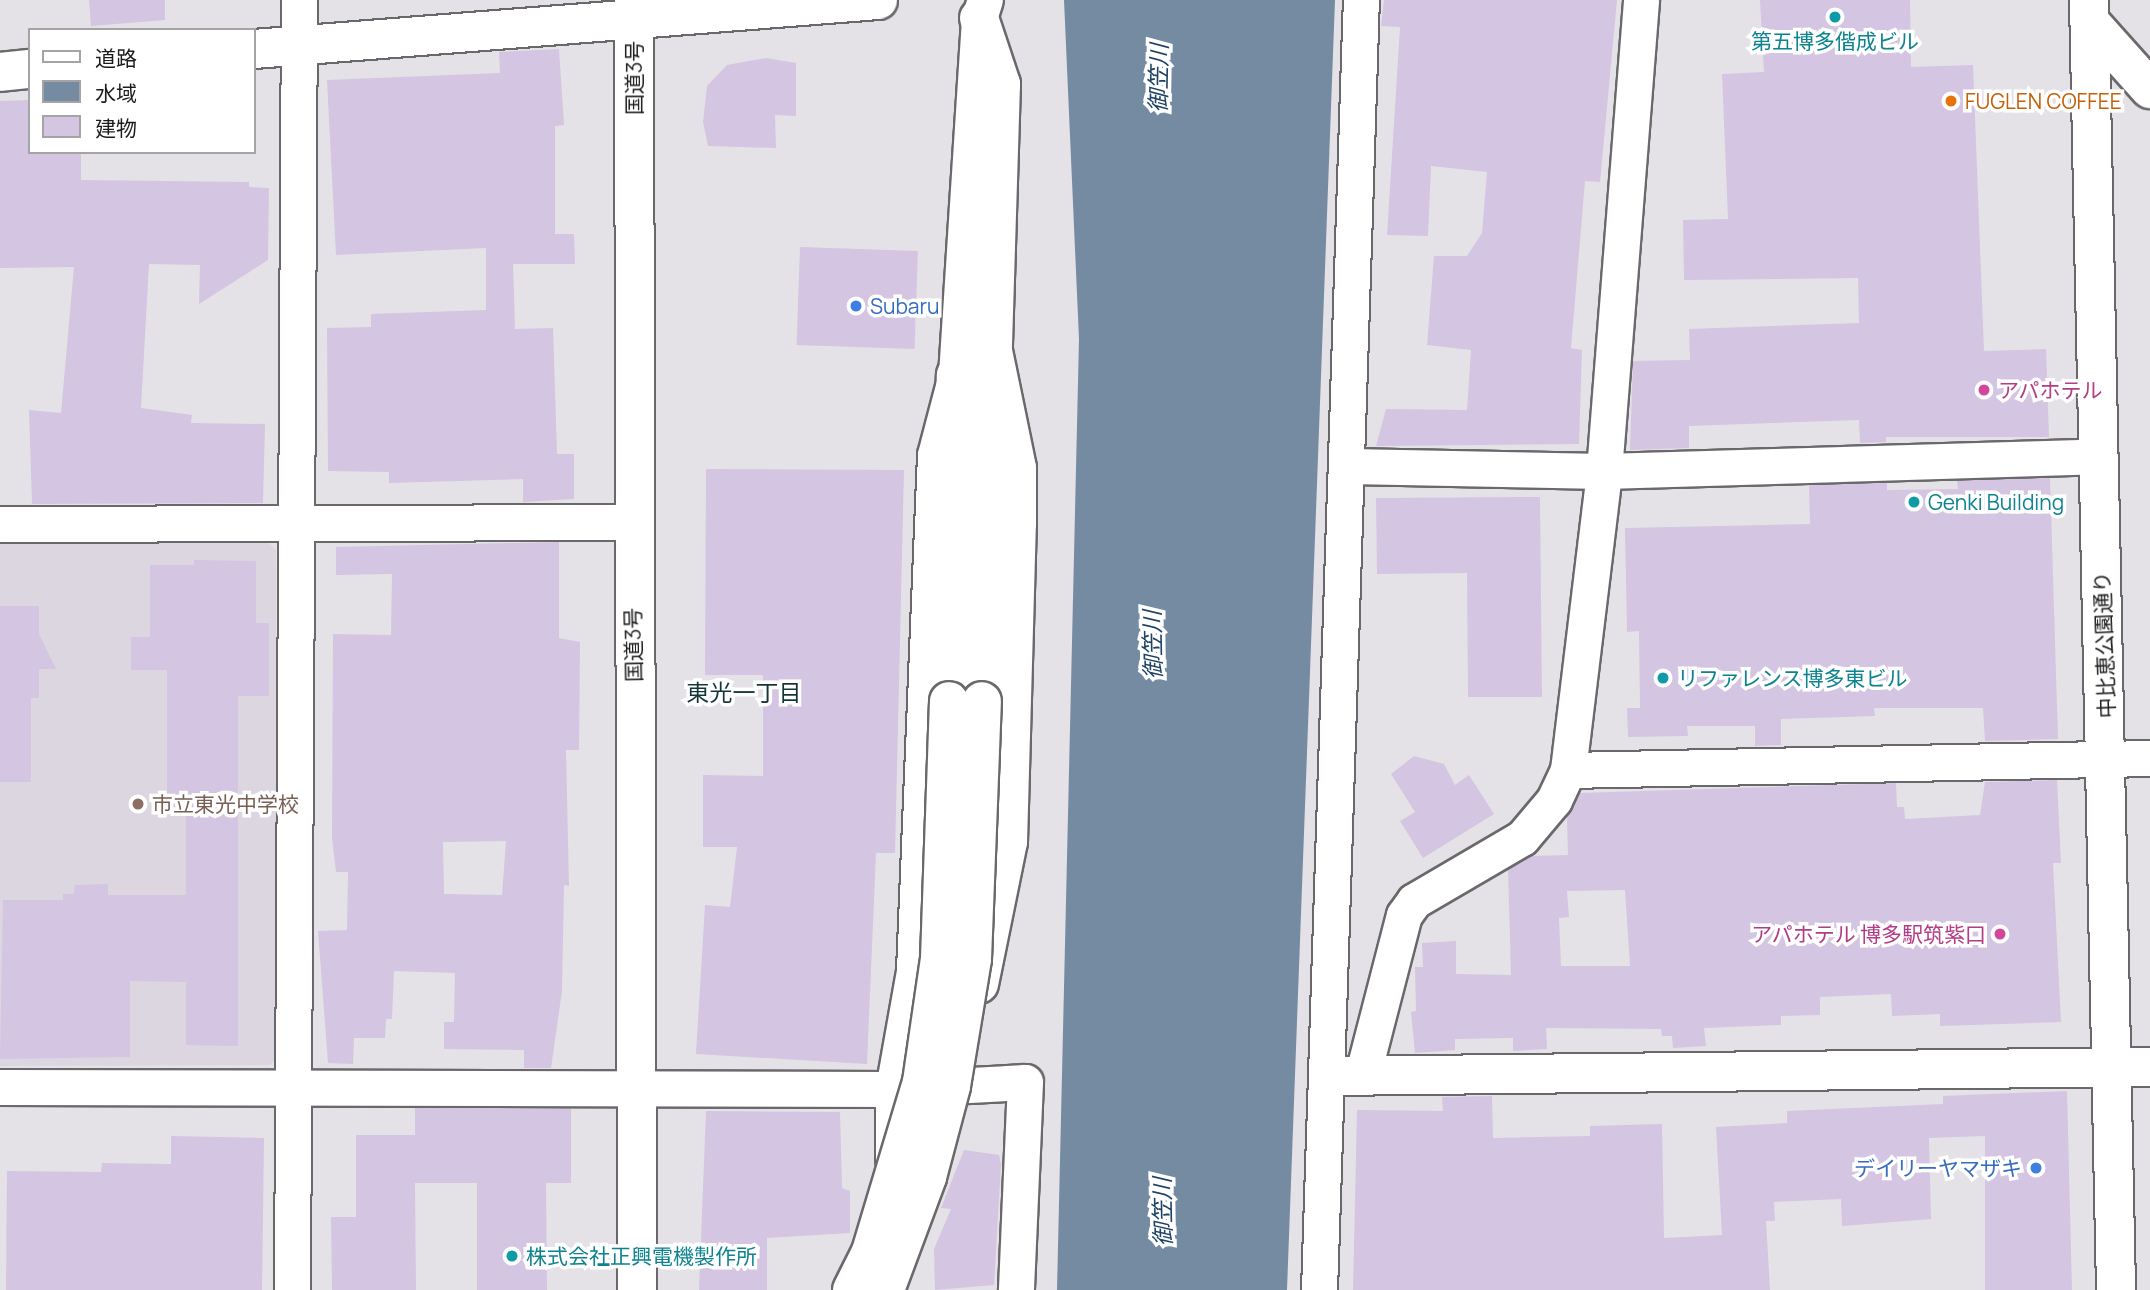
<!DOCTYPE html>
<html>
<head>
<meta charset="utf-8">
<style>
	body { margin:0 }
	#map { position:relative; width:2150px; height:1290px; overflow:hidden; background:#e4e2e6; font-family:Manrope,"Noto Sans JP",sans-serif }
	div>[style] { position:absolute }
	.built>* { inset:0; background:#dcd6e1 }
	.water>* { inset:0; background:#758ba2 }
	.building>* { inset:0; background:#d4c5e2; transform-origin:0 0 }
	.roads { filter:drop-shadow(2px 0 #6a686b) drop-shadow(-2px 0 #6a686b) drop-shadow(0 2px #6a686b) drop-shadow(0 -2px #6a686b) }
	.street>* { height:35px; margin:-17.5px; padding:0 17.5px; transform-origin:17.5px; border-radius:17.5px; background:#fff }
	.secondary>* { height:38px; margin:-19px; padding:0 19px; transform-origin:19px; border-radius:19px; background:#fff }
	.highway>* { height:38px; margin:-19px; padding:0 19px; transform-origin:19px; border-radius:19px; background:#fff }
	.bridges { filter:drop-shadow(2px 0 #6a686b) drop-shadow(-2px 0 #6a686b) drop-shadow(0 2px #6a686b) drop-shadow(0 -2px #6a686b) }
	.highway-bridge>* { height:38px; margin:-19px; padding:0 19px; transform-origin:19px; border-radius:19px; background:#fff }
	.dots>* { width:19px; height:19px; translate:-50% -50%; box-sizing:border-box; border:4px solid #fff; border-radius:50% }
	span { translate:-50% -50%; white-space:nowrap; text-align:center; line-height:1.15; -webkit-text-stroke:7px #fff; paint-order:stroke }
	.culture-label { font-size:21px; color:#0d838f }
	.left { translate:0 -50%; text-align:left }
	.street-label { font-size:21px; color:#1c1c1d }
	.food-label { font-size:21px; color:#c56008 }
	.shop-label { font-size:21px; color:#366cbe }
	.right { translate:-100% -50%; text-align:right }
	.hotel-label { font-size:21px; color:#b23c85 }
	.education-label { font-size:21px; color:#785e54 }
	.water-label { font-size:23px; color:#1e4164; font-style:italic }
	.neighbourhood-label { font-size:23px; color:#143637 }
	.legend { position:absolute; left:28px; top:28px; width:228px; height:126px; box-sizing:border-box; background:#fff; border:2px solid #a4a4a5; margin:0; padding:9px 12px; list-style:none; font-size:21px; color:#1c1c1d }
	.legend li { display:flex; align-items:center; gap:14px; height:35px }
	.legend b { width:35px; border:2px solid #a4a4a5 }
</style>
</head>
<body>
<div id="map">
	<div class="built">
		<i style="clip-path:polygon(265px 540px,276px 550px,277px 1058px,270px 1065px,0 1066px,0 541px)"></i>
	</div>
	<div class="water">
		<i style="clip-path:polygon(1064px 0,1335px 0,1287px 1290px,1057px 1290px,1079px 339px)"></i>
	</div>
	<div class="building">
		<i style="clip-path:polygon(89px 0,165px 0,165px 20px,91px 26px)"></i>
		<i style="clip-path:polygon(1384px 0,1617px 0,1600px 182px,1585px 181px,1571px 348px,1582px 350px,1579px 444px,1376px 446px,1386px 409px,1467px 410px,1471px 350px,1427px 345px,1434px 256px,1467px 256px,1482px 233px,1487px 172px,1431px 166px,1428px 236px,1387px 235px,1400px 27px,1381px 26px)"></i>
		<i style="clip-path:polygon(1760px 0,1910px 0,1911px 67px,1973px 65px,1984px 351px,2046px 349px,2049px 437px,1886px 437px,1886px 442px,1860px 443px,1859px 420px,1689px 426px,1689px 448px,1630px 450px,1633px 361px,1690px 360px,1689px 329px,1859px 323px,1858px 278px,1684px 280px,1683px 220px,1728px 219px,1722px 74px,1764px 72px)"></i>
		<i style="clip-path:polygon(559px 49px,564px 125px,555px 126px,555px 234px,574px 234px,575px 264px,513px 264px,515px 329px,553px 328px,557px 454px,574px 454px,574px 499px,523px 502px,523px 479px,389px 483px,389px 472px,328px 471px,327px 328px,371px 327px,371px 314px,486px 310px,486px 248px,336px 255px,327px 80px,500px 73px,499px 52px)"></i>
		<i style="clip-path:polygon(766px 58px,796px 63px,796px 116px,775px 115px,776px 148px,708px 146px,703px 122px,707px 86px,727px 65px)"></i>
		<i style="clip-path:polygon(30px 100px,30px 152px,81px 152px,81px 180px,249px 182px,249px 187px,269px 188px,268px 260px,199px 304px,200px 265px,149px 264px,141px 408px,192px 415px,191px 423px,265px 424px,263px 503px,32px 504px,29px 410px,61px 413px,74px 267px,0 268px,0 101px)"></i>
		<i style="left:800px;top:247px;width:118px;height:98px;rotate:2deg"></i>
		<i style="clip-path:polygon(706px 469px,904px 470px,895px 853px,876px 853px,867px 1064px,696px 1054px,705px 905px,730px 907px,737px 847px,703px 847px,703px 775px,763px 776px,763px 675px,705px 675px)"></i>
		<i style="clip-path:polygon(2050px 478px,2058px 739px,1985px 741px,1983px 708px,1874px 708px,1875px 716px,1781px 719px,1781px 745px,1755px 746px,1755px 726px,1687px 726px,1688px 736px,1628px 737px,1627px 708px,1640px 708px,1639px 631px,1627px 632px,1625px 528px,1810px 524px,1809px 485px,1887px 483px,1887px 490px,1958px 489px,1957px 480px)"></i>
		<i style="clip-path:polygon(1540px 497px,1542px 697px,1468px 697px,1467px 573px,1377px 574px,1376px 498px)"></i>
		<i style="clip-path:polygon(evenodd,559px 542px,559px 638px,580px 642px,579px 750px,566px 750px,569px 886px,564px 885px,562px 991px,551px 1068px,524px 1068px,524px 1050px,444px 1049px,444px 1022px,454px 1022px,455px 973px,394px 971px,392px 1019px,386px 1019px,385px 1038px,354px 1038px,353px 1064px,328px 1063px,318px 931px,347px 930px,348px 872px,336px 872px,332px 838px,333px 634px,391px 635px,392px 574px,336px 575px,336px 547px,559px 542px,506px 841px,502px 895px,444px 894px,443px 842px,506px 841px)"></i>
		<i style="clip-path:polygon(194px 560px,256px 561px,256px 623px,269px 623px,269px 696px,238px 696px,238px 1046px,186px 1045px,186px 982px,130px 981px,130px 1057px,0 1059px,3px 900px,63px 900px,63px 894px,74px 894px,75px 885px,108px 884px,108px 895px,186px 895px,186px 806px,167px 807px,167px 670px,131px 670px,131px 637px,150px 637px,150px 565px,194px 565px)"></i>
		<i style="clip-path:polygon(0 606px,39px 606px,39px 634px,56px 669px,39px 669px,39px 698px,31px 698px,31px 782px,0 782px)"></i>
		<i style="clip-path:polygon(1414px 756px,1444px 764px,1455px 785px,1469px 775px,1494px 814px,1423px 858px,1400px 821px,1415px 812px,1391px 774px)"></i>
		<i style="clip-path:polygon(evenodd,2057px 780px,2061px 863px,2053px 863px,2061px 1022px,1940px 1026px,1940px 1014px,1892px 1016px,1891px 994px,1820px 997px,1820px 1015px,1781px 1016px,1781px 1025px,1704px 1028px,1706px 1046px,1673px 1048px,1672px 1036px,1662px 1036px,1661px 1029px,1546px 1028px,1547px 1049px,1513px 1051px,1513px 1038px,1455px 1039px,1455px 1050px,1415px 1053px,1411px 1012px,1416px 1011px,1415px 967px,1423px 967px,1422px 943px,1456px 941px,1456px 974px,1511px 975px,1508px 869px,1531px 856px,1568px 855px,1567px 816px,1580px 793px,1896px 783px,1897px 807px,1904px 807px,1905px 819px,1980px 815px,1985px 782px,2057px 780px,1625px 890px,1630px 966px,1561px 966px,1559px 918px,1569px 917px,1567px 891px,1625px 890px)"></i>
		<i style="clip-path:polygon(2067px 1091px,2072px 1290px,1985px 1290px,1985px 1136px,1929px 1138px,1931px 1219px,1842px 1226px,1841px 1199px,1774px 1202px,1775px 1221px,1766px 1221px,1770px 1290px,1353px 1290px,1357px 1110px,1443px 1111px,1442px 1097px,1492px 1096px,1493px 1138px,1590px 1136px,1590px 1126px,1662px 1124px,1664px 1238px,1722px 1235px,1716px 1127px,1787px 1123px,1787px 1111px,1943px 1104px,1943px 1096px)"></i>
		<i style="clip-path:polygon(415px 1108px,571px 1108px,571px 1183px,546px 1183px,547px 1290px,477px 1290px,477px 1183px,415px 1183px,416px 1290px,332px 1290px,331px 1217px,356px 1217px,356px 1135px,415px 1135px)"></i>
		<i style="clip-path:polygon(706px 1111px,840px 1112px,842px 1188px,850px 1191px,850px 1233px,767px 1238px,767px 1290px,699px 1290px)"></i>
		<i style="clip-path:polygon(171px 1136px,264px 1138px,262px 1290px,6px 1290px,7px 1171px,101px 1172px,102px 1163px,171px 1164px)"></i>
		<i style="clip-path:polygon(964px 1150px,999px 1155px,1001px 1164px,994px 1285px,935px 1290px,934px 1249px,951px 1209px,941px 1208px)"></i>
	</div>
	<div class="roads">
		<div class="street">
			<i style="left:1349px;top:466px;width:255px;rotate:1.1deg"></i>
			<i style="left:1604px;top:471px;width:493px;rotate:-1.7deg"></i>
			<i style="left:0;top:524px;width:632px;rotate:-0.18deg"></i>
			<i style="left:1568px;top:770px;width:582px;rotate:-1.18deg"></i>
			<i style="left:1362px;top:1077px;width:167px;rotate:-75.5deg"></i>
			<i style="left:1404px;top:915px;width:17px;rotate:-54deg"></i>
			<i style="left:1414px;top:901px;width:125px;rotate:-30.3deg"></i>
			<i style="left:1522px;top:838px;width:50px;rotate:-49.9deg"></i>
			<i style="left:1554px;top:800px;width:33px;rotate:-65deg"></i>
			<i style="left:1568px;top:770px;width:301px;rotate:-83.1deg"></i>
			<i style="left:1604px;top:471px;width:472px;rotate:-85.5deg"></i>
			<i style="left:0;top:1087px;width:893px;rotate:0.13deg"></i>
			<i style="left:893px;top:1089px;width:132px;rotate:-3deg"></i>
			<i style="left:1025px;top:1082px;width:208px;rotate:92.5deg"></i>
			<i style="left:893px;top:1159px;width:70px;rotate:-90deg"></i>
			<i style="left:893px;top:1089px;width:120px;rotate:-79.9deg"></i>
			<i style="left:914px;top:971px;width:516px;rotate:-87.67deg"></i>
			<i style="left:935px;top:455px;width:83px;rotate:-75.3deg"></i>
			<i style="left:956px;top:375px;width:358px;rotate:-86.3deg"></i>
			<i style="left:979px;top:18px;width:19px;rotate:-72deg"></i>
			<i style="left:292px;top:1290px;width:1290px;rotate:-89.69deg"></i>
			<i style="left:1319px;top:1290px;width:1291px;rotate:-88.14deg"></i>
		</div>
		<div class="secondary">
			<i style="left:2089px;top:0;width:1290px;rotate:88.8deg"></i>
			<i style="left:2090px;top:22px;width:90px;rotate:48.2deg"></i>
			<i style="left:254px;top:49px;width:626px;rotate:-4.49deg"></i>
			<i style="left:0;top:72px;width:30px;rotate:-6deg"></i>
			<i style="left:1328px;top:1076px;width:822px;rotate:-0.63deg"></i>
		</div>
		<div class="highway">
			<i style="left:634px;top:0;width:1290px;rotate:89.87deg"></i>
			<i style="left:979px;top:18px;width:70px;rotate:71.6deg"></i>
			<i style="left:1001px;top:84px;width:617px;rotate:91.76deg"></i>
			<i style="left:949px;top:701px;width:326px;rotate:-88.8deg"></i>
			<i style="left:979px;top:984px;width:145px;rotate:-78.5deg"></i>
			<i style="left:1008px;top:842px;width:319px;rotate:-88.4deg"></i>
			<i style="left:1017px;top:523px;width:55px;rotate:-90deg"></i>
			<i style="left:1017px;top:468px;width:119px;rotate:-101.6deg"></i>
		</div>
	</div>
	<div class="bridges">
		<div class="highway-bridge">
			<i style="left:852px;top:1290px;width:42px;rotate:-63.4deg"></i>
			<i style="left:871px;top:1252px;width:177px;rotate:-73.3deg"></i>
			<i style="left:922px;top:1082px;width:124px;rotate:-81.7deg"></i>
			<i style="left:940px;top:959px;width:258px;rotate:-88deg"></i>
			<i style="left:885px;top:1290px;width:121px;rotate:-69.6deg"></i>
			<i style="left:927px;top:1177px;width:94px;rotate:-75.2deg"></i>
			<i style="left:951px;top:1086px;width:129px;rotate:-80.6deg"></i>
			<i style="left:972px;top:959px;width:258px;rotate:-87.8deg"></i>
		</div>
	</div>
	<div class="dots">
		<i style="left:1835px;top:17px;background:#0f9aa8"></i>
		<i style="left:1951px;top:101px;background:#e8710a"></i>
		<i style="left:856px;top:306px;background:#3f7fe0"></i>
		<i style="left:1984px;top:390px;background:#d1479c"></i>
		<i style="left:1914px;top:502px;background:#0f9aa8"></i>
		<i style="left:1663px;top:678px;background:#0f9aa8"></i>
		<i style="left:138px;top:804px;background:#8d6e63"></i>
		<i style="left:2000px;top:934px;background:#d1479c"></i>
		<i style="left:2036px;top:1168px;background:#3f7fe0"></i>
		<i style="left:512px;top:1256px;background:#0f9aa8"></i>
	</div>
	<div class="culture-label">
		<span style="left:1835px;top:41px">第五博多偕成ビル</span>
		<span class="left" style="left:1928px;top:502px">Genki Building</span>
		<span class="left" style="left:1677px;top:678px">リファレンス博多東ビル</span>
		<span class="left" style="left:526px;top:1256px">株式会社正興電機製作所</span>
	</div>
	<div class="street-label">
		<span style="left:634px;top:78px;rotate:-90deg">国道3号</span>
		<span style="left:633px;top:645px;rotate:-91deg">国道3号</span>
		<span style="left:2104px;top:645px;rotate:-92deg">中比恵公園通り</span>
	</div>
	<div class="food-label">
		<span class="left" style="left:1965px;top:101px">FUGLEN COFFEE</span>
	</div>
	<div class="shop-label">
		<span class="left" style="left:870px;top:306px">Subaru</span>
		<span class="right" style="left:2022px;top:1168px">デイリーヤマザキ</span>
	</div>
	<div class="hotel-label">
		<span class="left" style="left:1998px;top:390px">アパホテル</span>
		<span class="right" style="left:1986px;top:934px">アパホテル 博多駅筑紫口</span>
	</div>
	<div class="education-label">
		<span class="left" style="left:152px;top:804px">市立東光中学校</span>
	</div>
	<div class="water-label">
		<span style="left:1158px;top:78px;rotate:-89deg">御笠川</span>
		<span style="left:1152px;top:645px;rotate:-91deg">御笠川</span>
		<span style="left:1162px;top:1212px;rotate:-91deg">御笠川</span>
	</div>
	<div class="neighbourhood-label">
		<span style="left:744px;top:692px">東光一丁目</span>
	</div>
	<ul class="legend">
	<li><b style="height:9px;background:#fff"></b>道路</li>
	<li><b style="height:19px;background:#758ba2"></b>水域</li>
	<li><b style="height:19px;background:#d4c5e2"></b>建物</li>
	</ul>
</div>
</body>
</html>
